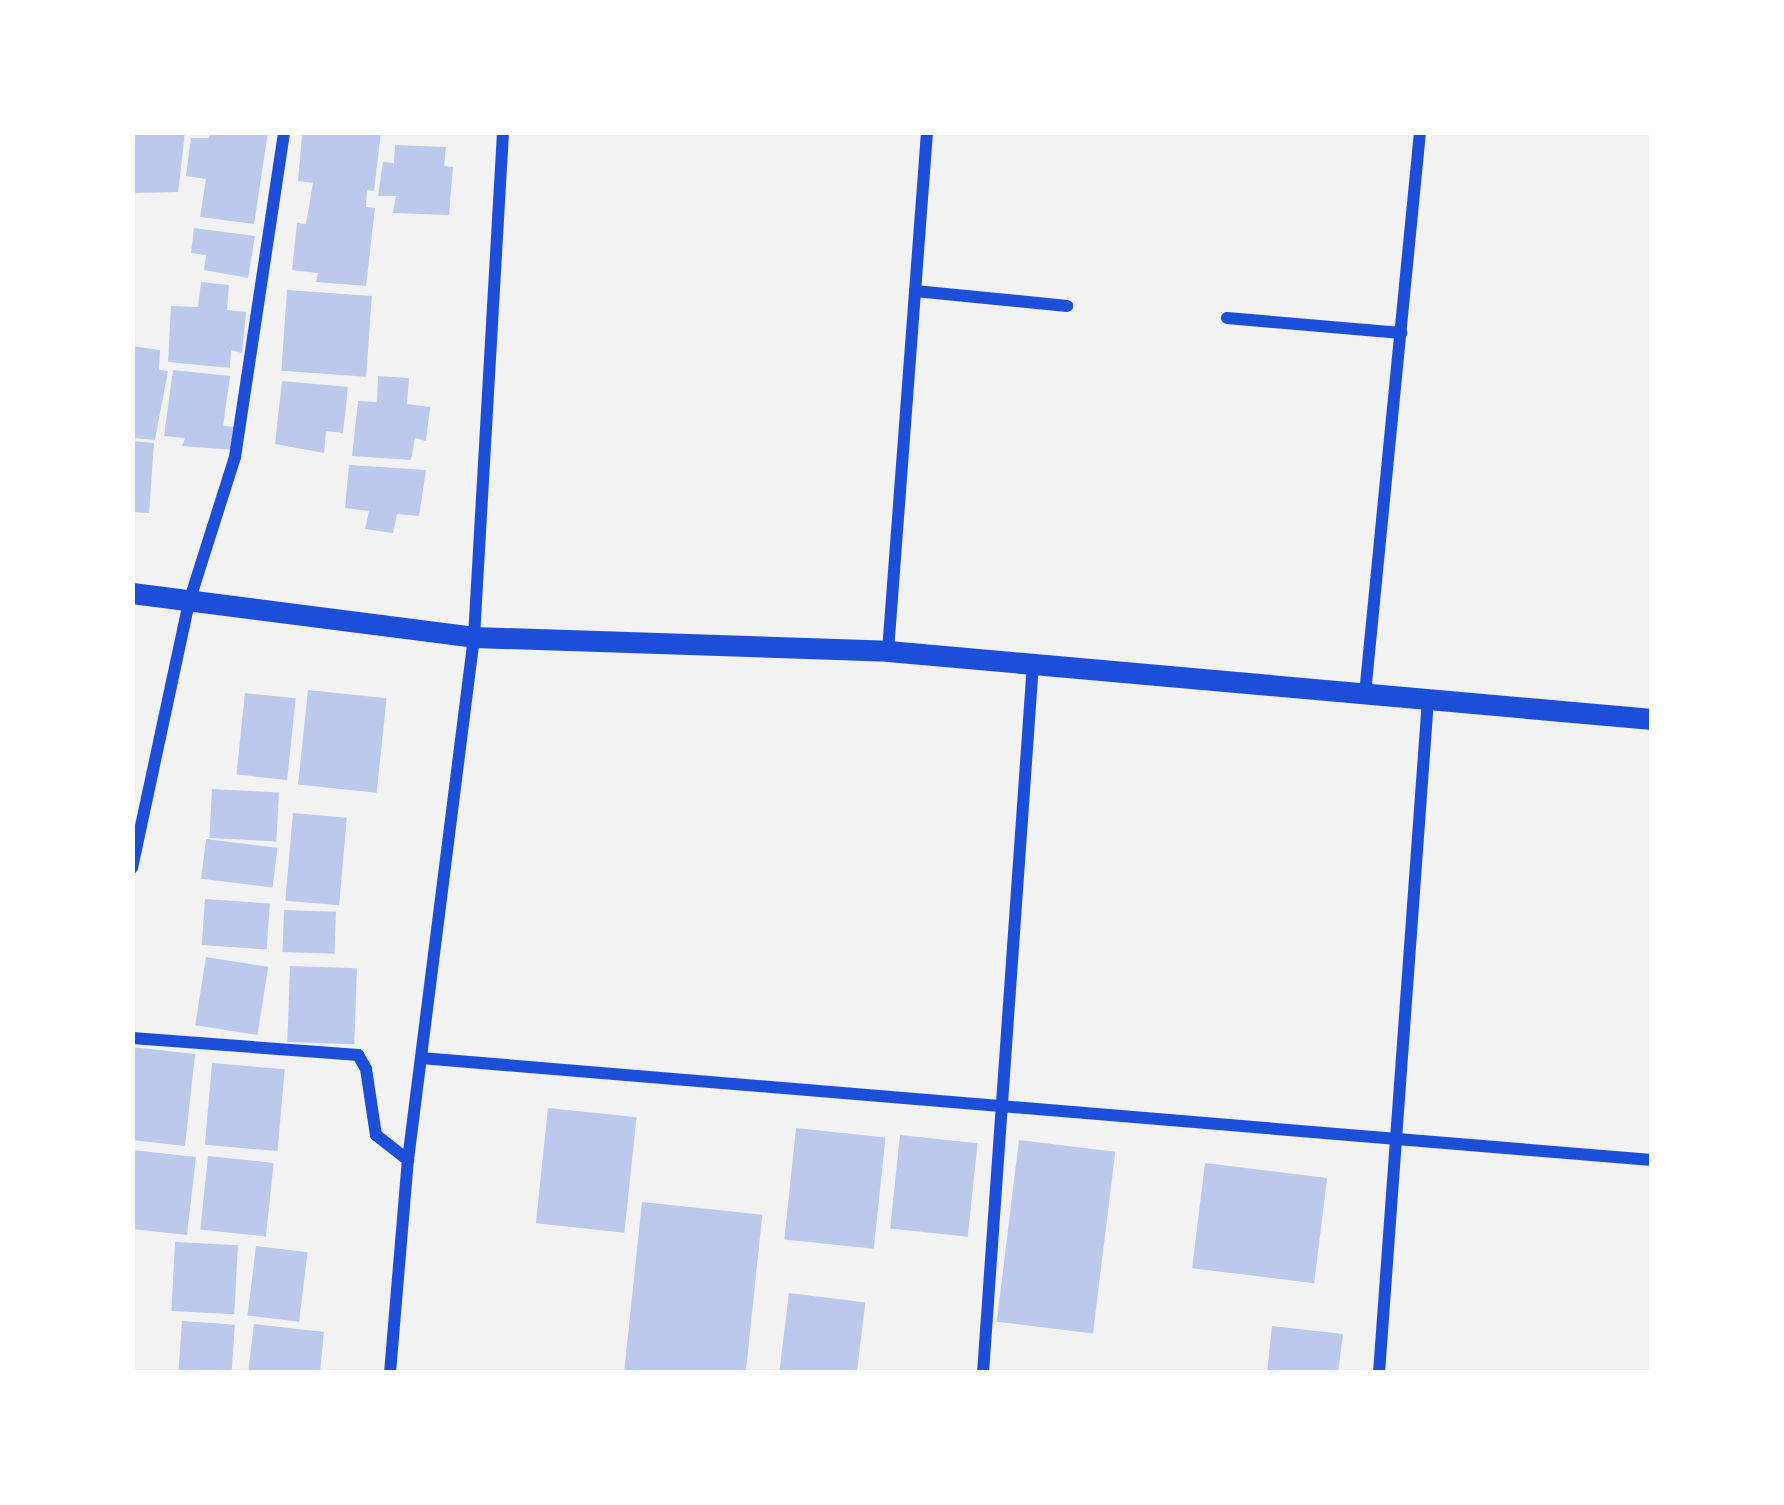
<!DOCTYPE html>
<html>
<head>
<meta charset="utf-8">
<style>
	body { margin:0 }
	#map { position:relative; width:1784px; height:1505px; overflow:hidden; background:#f2f2f2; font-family:"PT Sans Narrow",sans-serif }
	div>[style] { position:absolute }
	.building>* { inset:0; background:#bdc9ec; transform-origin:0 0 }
	.minor>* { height:12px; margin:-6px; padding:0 6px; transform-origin:6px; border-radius:6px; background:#1d4ed8 }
	.tertiary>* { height:21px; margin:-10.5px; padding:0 10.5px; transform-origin:10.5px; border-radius:10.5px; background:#1d4ed8 }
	span { translate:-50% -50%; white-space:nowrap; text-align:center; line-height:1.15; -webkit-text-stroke:10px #fff; paint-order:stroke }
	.frame { position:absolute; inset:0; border:135px solid #fff; pointer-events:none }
</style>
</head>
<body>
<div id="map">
	<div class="building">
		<i style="clip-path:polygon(132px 132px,185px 132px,178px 192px,132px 193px)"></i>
		<i style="clip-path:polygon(210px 132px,268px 132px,254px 224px,200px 217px,206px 179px,186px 176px,191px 138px,209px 138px)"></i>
		<i style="clip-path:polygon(381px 132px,374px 191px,367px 190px,366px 207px,375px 208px,366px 286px,316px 282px,318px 273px,292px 270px,297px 223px,306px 224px,313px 183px,298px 181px,302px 134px)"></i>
		<i style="clip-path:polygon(395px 145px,446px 147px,444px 166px,453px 167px,449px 215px,393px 213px,396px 196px,378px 196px,383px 162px,394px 163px)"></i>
		<i style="clip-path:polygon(194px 228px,255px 236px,248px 278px,204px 270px,206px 255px,191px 253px)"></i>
		<i style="clip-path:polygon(201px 282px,229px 285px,227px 310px,246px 312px,242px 353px,231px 350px,230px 368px,168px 362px,171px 306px,198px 307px)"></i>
		<i style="left:287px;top:290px;width:85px;height:81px;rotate:4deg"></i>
		<i style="clip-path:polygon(132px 346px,160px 350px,159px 370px,168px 371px,155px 440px,132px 438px)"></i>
		<i style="clip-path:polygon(173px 370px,230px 376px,223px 426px,236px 427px,234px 450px,182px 446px,185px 438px,164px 436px)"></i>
		<i style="clip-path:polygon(378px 376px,409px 378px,407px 404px,430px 407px,426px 441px,415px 438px,411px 460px,352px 456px,358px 401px,377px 402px)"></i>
		<i style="clip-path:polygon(282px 381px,348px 387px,343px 433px,326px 431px,324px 453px,275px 444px)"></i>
		<i style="clip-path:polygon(132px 441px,154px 443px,149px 513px,132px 512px)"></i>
		<i style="clip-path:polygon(349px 465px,426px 470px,419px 516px,397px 514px,393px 533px,365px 529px,369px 511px,345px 508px)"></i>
		<i style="left:308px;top:690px;width:79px;height:95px;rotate:6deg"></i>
		<i style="left:245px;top:693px;width:51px;height:82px;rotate:6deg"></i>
		<i style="left:212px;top:789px;width:67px;height:49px;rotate:3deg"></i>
		<i style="left:293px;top:813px;width:54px;height:88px;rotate:5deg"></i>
		<i style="left:206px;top:839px;width:72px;height:40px;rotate:7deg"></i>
		<i style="left:205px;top:899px;width:65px;height:46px;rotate:4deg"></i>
		<i style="left:284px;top:910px;width:52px;height:42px;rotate:2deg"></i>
		<i style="left:206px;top:957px;width:63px;height:69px;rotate:9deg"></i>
		<i style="left:290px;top:966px;width:67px;height:76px;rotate:2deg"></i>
		<i style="clip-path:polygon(132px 1047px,195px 1054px,185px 1146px,132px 1140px)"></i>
		<i style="left:212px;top:1063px;width:73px;height:82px;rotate:5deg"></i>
		<i style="left:548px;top:1108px;width:89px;height:116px;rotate:6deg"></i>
		<i style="left:796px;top:1128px;width:90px;height:112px;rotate:6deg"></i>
		<i style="left:900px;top:1135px;width:78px;height:94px;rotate:6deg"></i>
		<i style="left:1019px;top:1140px;width:97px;height:183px;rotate:7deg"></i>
		<i style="clip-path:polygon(132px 1150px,196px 1157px,187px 1235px,132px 1229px)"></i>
		<i style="left:208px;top:1156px;width:66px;height:74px;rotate:6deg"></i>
		<i style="left:1205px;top:1163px;width:123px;height:106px;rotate:7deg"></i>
		<i style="left:642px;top:1202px;width:121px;height:172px;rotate:6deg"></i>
		<i style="left:175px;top:1242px;width:63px;height:69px;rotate:3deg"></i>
		<i style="left:256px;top:1246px;width:52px;height:70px;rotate:7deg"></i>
		<i style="left:789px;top:1293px;width:77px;height:81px;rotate:7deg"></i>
		<i style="left:182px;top:1321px;width:53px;height:52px;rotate:4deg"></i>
		<i style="clip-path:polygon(254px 1324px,324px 1332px,320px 1373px,248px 1373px)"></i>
		<i style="clip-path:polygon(1272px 1326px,1343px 1334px,1338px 1373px,1267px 1373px)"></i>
	</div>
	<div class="minor">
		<i style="left:915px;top:291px;width:153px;rotate:5.6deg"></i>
		<i style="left:1227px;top:318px;width:175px;rotate:4.9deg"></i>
		<i style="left:888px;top:651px;width:520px;rotate:-85.7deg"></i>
		<i style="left:1365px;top:694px;width:565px;rotate:-84.41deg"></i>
		<i style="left:132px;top:868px;width:272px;rotate:-77.9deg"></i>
		<i style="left:189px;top:602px;width:152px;rotate:-72.4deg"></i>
		<i style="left:235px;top:457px;width:329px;rotate:-81.4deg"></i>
		<i style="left:132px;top:1038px;width:227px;rotate:4.3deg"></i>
		<i style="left:358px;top:1055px;width:16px;rotate:60deg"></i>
		<i style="left:366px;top:1069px;width:67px;rotate:81.4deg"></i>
		<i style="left:376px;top:1135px;width:41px;rotate:38deg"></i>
		<i style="left:421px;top:1058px;width:1235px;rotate:4.74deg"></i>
		<i style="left:390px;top:1373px;width:214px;rotate:-85.2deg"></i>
		<i style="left:408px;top:1160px;width:527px;rotate:-82.81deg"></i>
		<i style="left:474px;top:637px;width:506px;rotate:-86.71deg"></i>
		<i style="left:983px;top:1373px;width:711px;rotate:-85.97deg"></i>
		<i style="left:1379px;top:1373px;width:675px;rotate:-85.84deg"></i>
	</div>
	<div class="tertiary">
		<i style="left:132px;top:593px;width:345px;rotate:7.3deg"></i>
		<i style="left:474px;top:637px;width:414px;rotate:1.9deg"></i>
		<i style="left:888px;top:651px;width:767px;rotate:5.09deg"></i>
	</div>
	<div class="frame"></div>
</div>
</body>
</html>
